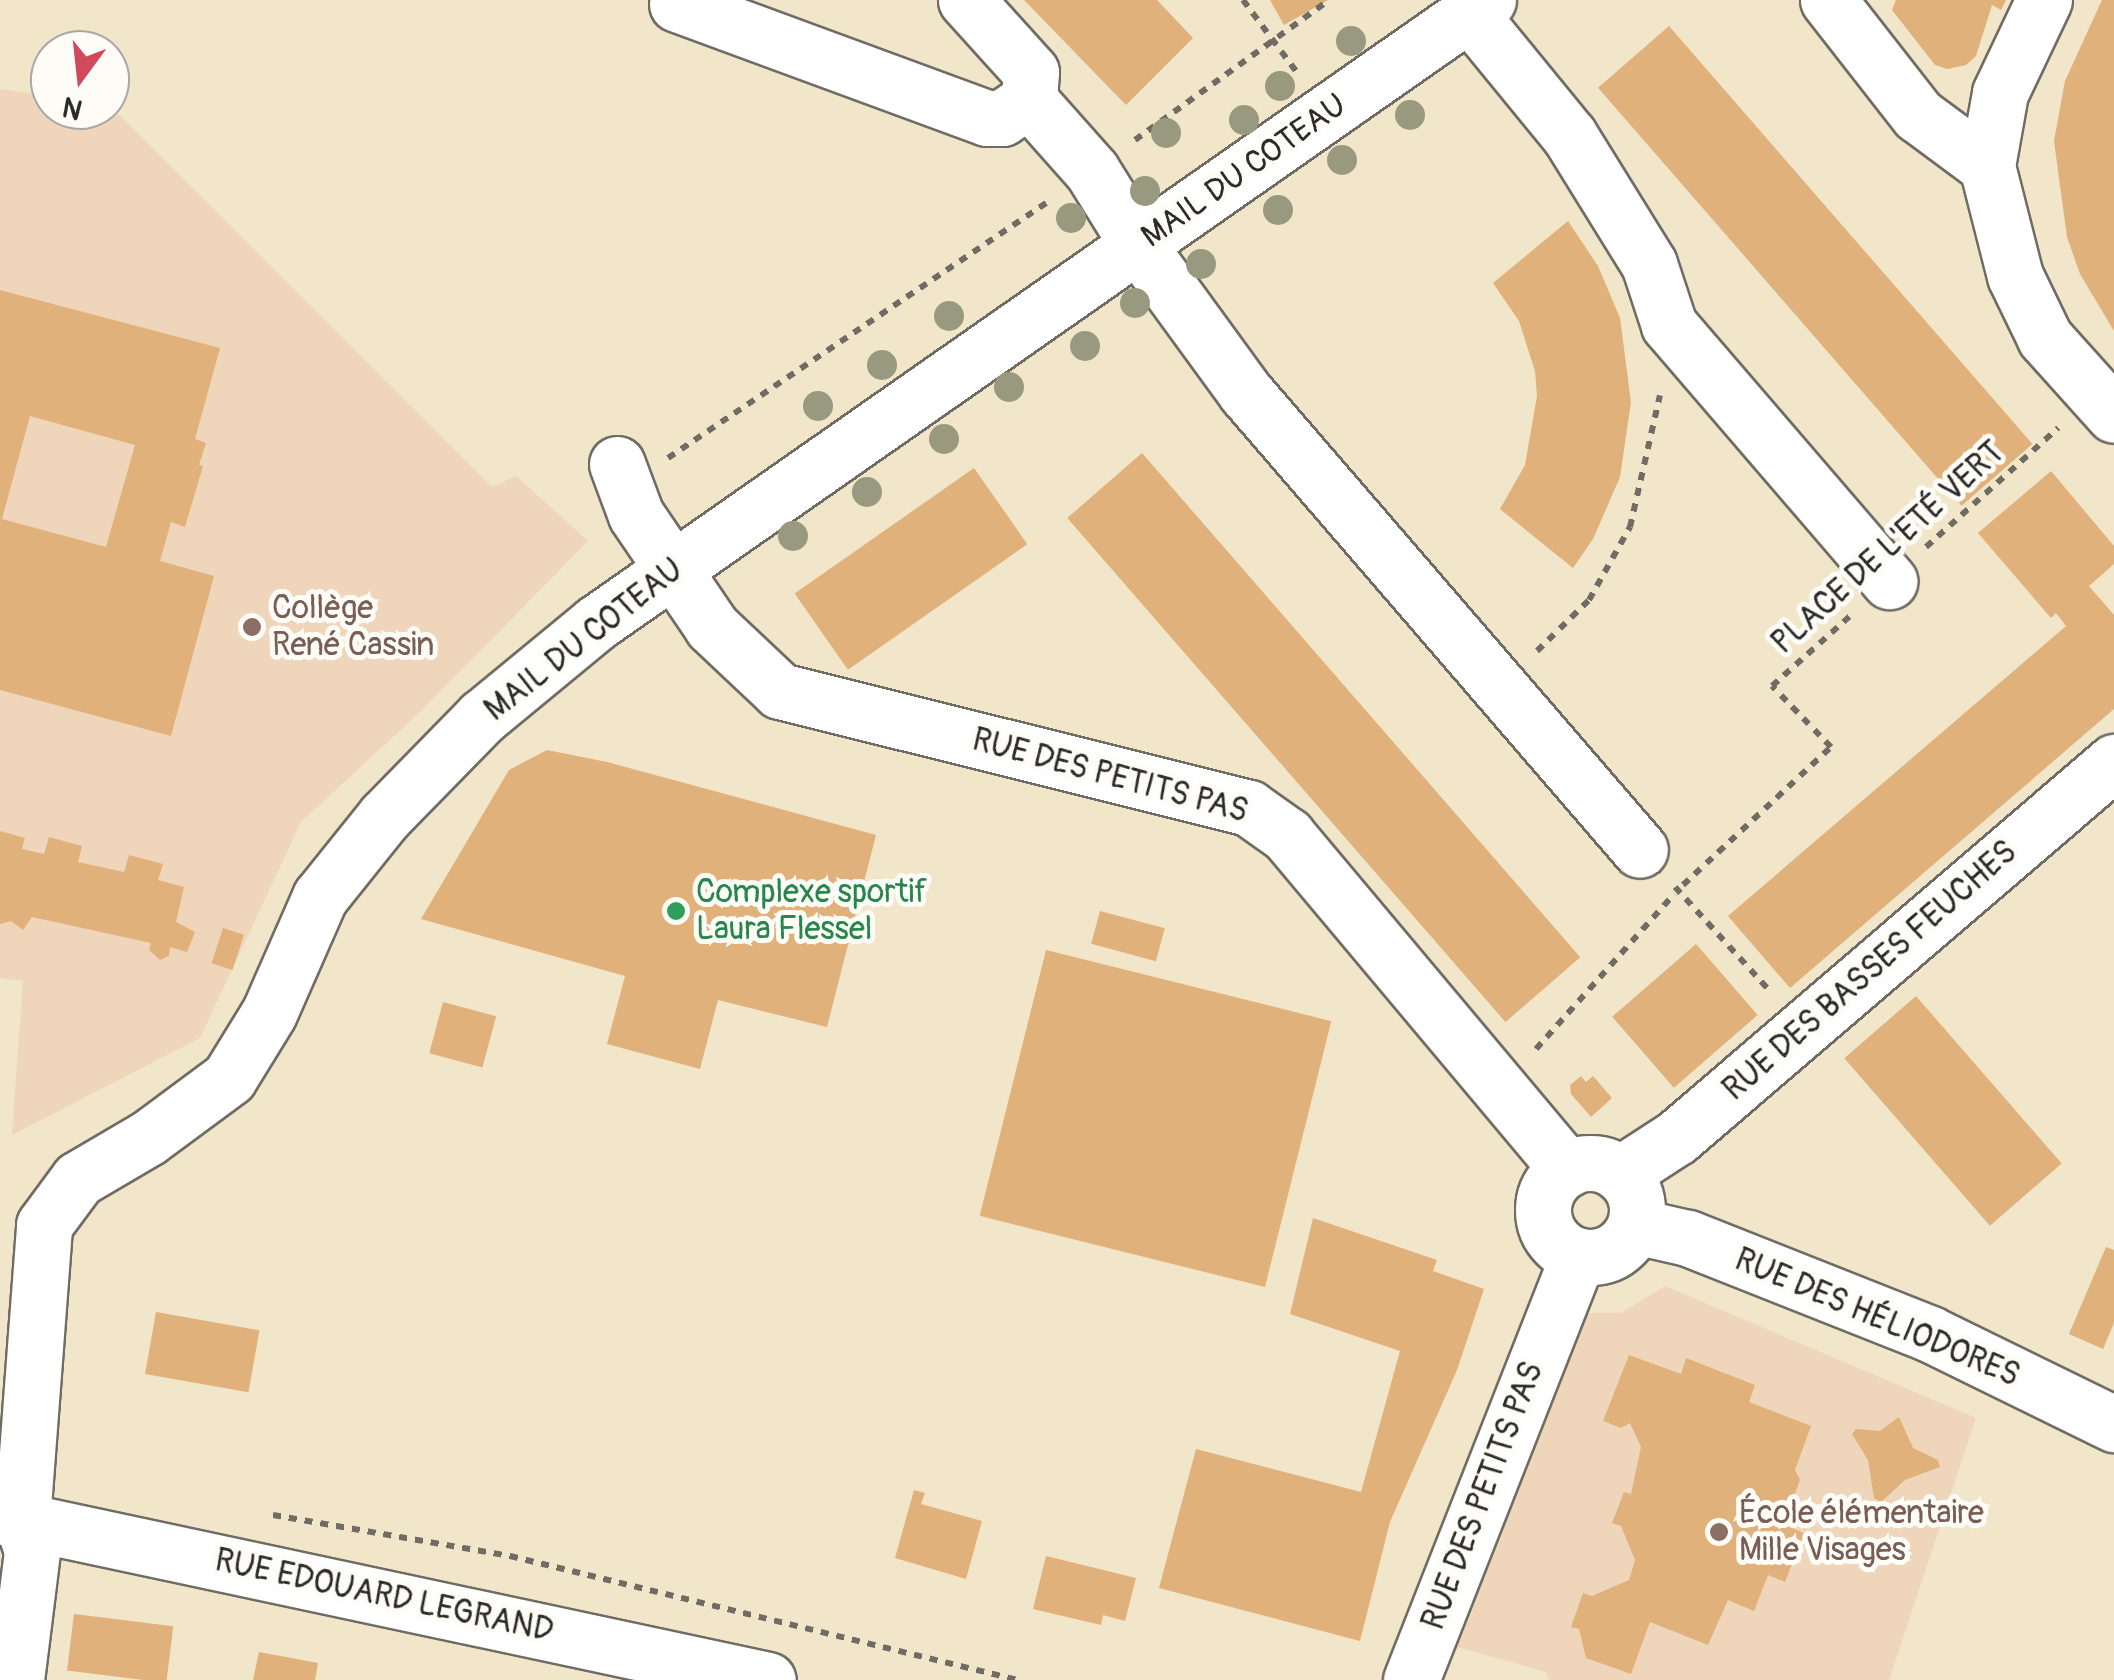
<!DOCTYPE html>
<html>
<head>
<meta charset="utf-8">
<style>
	body { margin:0 }
	#map { position:relative; width:2114px; height:1680px; overflow:hidden; background:#f1e5ca; font-family:Pangolin,sans-serif }
	div>[style] { position:absolute }
	.built>* { inset:0; background:#efd6bb }
	.building>* { inset:0; background:#e0b17a; transform-origin:0 0 }
	.path>* { height:6px; margin-top:-3px; transform-origin:0; background:repeating-linear-gradient(90deg,#706c63 0 8px,transparent 0 16px) }
	.roads { filter:drop-shadow(2px 0 #706c63) drop-shadow(-2px 0 #706c63) drop-shadow(0 2px #706c63) drop-shadow(0 -2px #706c63) }
	.minor>* { height:55px; margin:-27.5px; padding:0 27.5px; transform-origin:27.5px; border-radius:27.5px; background:#fff }
	.minor>.ring { margin:-27.5px; padding:0; box-sizing:content-box; background:none; border:55px solid #fff; border-radius:50% }
	.trees>* { width:30px; height:30px; margin:-15px; border-radius:50%; background:#98997e }
	.dots>* { width:28px; height:28px; translate:-50% -50%; box-sizing:border-box; border:5px solid #fdfcf7; border-radius:50% }
	span { translate:-50% -50%; white-space:nowrap; text-align:center; line-height:1.15; -webkit-text-stroke:10px #fdfcf7; paint-order:stroke }
	.street-label { font-size:32px; color:#2b2b2b }
	.education-label { font-size:32px; color:#785e54 }
	.left { translate:0 -50%; text-align:left }
	.leisure-label { font-size:32px; color:#27864d }
	.north { position:absolute; left:30px; top:30px; width:100px; height:100px; box-sizing:border-box; background:#fdfcf7; border:2px solid #a9a8a5; border-radius:50%; rotate:195deg; font-size:28px; font-weight:700; line-height:40px; text-align:center; color:#2b2b2b }
	.north::after { content:''; display:block; margin:auto; width:35px; height:45px; background:#d1495b; clip-path:polygon(50% 0,100% 100%,50% 72%,0 100%) }
</style>
</head>
<body>
<div id="map">
	<div class="built">
		<i style="clip-path:polygon(0 89px,50px 96px,50px 110px,110px 110px,110px 106px,492px 487px,516px 476px,588px 541px,420px 712px,301px 822px,200px 1038px,12px 1135px,23px 981px,0 978px)"></i>
		<i style="clip-path:polygon(1665px 1286px,1976px 1418px,1889px 1680px,1549px 1680px,1546px 1672px,1454px 1646px,1587px 1313px,1621px 1313px)"></i>
	</div>
	<div class="building">
		<i style="clip-path:polygon(1024px 0,1157px 0,1193px 38px,1126px 105px)"></i>
		<i style="clip-path:polygon(1270px 0,1328px 0,1284px 25px)"></i>
		<i style="clip-path:polygon(1896px 0,2006px 0,2001px 10px,1992px 5px,1976px 56px,1966px 65px,1947px 69px,1935px 65px,1892px 10px)"></i>
		<i style="clip-path:polygon(2102px 0,2114px 0,2114px 331px,2080px 274px,2067px 237px,2054px 141px,2065px 81px)"></i>
		<i style="left:1669px;top:26px;width:554px;height:94px;rotate:49deg"></i>
		<i style="clip-path:polygon(1568px 221px,1598px 266px,1620px 318px,1631px 402px,1620px 477px,1593px 539px,1573px 568px,1500px 509px,1525px 465px,1537px 396px,1535px 371px,1519px 321px,1493px 283px)"></i>
		<i style="clip-path:polygon(evenodd,0 290px,220px 348px,195px 439px,206px 443px,199px 465px,203px 466px,185px 527px,171px 522px,160px 561px,214px 576px,171px 736px,0 690px,0 290px,30px 416px,135px 445px,106px 547px,2px 519px,30px 416px)"></i>
		<i style="left:1142px;top:453px;width:668px;height:99px;rotate:49deg"></i>
		<i style="left:974px;top:468px;width:93px;height:219px;rotate:55deg"></i>
		<i style="clip-path:polygon(2051px 471px,2114px 546px,2114px 564px,2089px 586px,2114px 615px,2114px 709px,1790px 988px,1728px 916px,2066px 626px,2056px 613px,2051px 618px,1978px 533px)"></i>
		<i style="clip-path:polygon(547px 750px,607px 762px,876px 835px,827px 1027px,718px 1000px,700px 1069px,607px 1044px,625px 976px,421px 919px,509px 770px)"></i>
		<i style="clip-path:polygon(0 831px,25px 838px,22px 849px,44px 854px,49px 837px,82px 846px,78px 862px,124px 872px,129px 855px,163px 864px,158px 880px,184px 887px,176px 922px,195px 932px,187px 952px,170px 947px,169px 956px,160px 960px,149px 950px,151px 943px,32px 917px,23px 930px,11px 921px,0 924px)"></i>
		<i style="left:1100px;top:911px;width:67px;height:34px;rotate:15deg"></i>
		<i style="left:223px;top:928px;width:22px;height:37px;rotate:18deg"></i>
		<i style="left:1696px;top:944px;width:94px;height:111px;rotate:49deg"></i>
		<i style="left:1046px;top:950px;width:294px;height:274px;rotate:14deg"></i>
		<i style="left:1916px;top:996px;width:222px;height:95px;rotate:49deg"></i>
		<i style="left:443px;top:1002px;width:55px;height:53px;rotate:15deg"></i>
		<i style="clip-path:polygon(1581px 1076px,1586px 1082px,1593px 1076px,1612px 1098px,1591px 1117px,1571px 1094px,1570px 1085px)"></i>
		<i style="clip-path:polygon(1313px 1218px,1437px 1260px,1433px 1271px,1484px 1289px,1457px 1370px,1390px 1522px,1360px 1641px,1159px 1588px,1196px 1449px,1361px 1492px,1400px 1351px,1290px 1314px)"></i>
		<i style="clip-path:polygon(2106px 1247px,2114px 1250px,2114px 1323px,2103px 1349px,2069px 1334px)"></i>
		<i style="left:156px;top:1312px;width:105px;height:63px;rotate:10deg"></i>
		<i style="clip-path:polygon(1629px 1355px,1681px 1374px,1686px 1358px,1755px 1385px,1749px 1402px,1811px 1426px,1795px 1470px,1800px 1480px,1793px 1499px,1779px 1506px,1774px 1521px,1804px 1533px,1785px 1582px,1768px 1575px,1754px 1611px,1728px 1600px,1708px 1645px,1650px 1622px,1631px 1674px,1586px 1658px,1579px 1629px,1571px 1627px,1583px 1593px,1592px 1596px,1629px 1580px,1635px 1560px,1621px 1526px,1612px 1523px,1624px 1492px,1631px 1494px,1641px 1447px,1630px 1423px,1621px 1428px,1603px 1421px)"></i>
		<i style="clip-path:polygon(1899px 1417px,1913px 1448px,1938px 1460px,1940px 1467px,1905px 1480px,1881px 1502px,1874px 1498px,1868px 1460px,1852px 1434px,1856px 1429px,1880px 1431px)"></i>
		<i style="clip-path:polygon(914px 1490px,925px 1493px,921px 1504px,982px 1521px,966px 1579px,895px 1558px)"></i>
		<i style="clip-path:polygon(1046px 1556px,1136px 1578px,1125px 1621px,1103px 1615px,1101px 1625px,1033px 1609px)"></i>
		<i style="left:74px;top:1614px;width:100px;height:57px;rotate:7deg"></i>
		<i style="clip-path:polygon(259px 1652px,318px 1663px,315px 1680px,253px 1680px)"></i>
	</div>
	<div class="path">
		<i style="left:1243px;top:0;width:89px;rotate:53.3deg"></i>
		<i style="left:1135px;top:140px;width:239px;rotate:-35.8deg"></i>
		<i style="left:668px;top:458px;width:457px;rotate:-34deg"></i>
		<i style="left:1926px;top:547px;width:178px;rotate:-42deg"></i>
		<i style="left:1537px;top:651px;width:73px;rotate:-44.4deg"></i>
		<i style="left:1589px;top:600px;width:84px;rotate:-60.7deg"></i>
		<i style="left:1630px;top:527px;width:135px;rotate:-77.2deg"></i>
		<i style="left:1683px;top:885px;width:202px;rotate:-43deg"></i>
		<i style="left:1831px;top:747px;width:85px;rotate:-134deg"></i>
		<i style="left:1772px;top:686px;width:105px;rotate:-41.9deg"></i>
		<i style="left:1675px;top:887px;width:138px;rotate:47.6deg"></i>
		<i style="left:1536px;top:1049px;width:208px;rotate:-48.3deg"></i>
		<i style="left:273px;top:1515px;width:241px;rotate:9.8deg"></i>
		<i style="left:510px;top:1556px;width:523px;rotate:13.72deg"></i>
	</div>
	<div class="roads">
		<div class="minor">
			<i style="left:1828px;top:0;width:146px;rotate:52deg"></i>
			<i style="left:1918px;top:115px;width:86px;rotate:36.5deg"></i>
			<i style="left:2044px;top:0;width:103px;rotate:115.3deg"></i>
			<i style="left:2000px;top:93px;width:74px;rotate:100.1deg"></i>
			<i style="left:1987px;top:166px;width:114px;rotate:75.7deg"></i>
			<i style="left:2015px;top:276px;width:69px;rotate:64.2deg"></i>
			<i style="left:2045px;top:338px;width:103px;rotate:48.1deg"></i>
			<i style="left:677px;top:4px;width:330px;rotate:20.2deg"></i>
			<i style="left:987px;top:118px;width:15px"></i>
			<i style="left:1002px;top:118px;width:32px;rotate:-34deg"></i>
			<i style="left:1029px;top:100px;width:28px;rotate:-86deg"></i>
			<i style="left:1031px;top:72px;width:97px;rotate:-132.1deg"></i>
			<i style="left:1469px;top:13px;width:158px;rotate:50.7deg"></i>
			<i style="left:1569px;top:135px;width:152px;rotate:58.2deg"></i>
			<i style="left:1649px;top:264px;width:64px;rotate:71.8deg"></i>
			<i style="left:1669px;top:325px;width:338px;rotate:49.3deg"></i>
			<i style="left:1029px;top:100px;width:95px;rotate:48.4deg"></i>
			<i style="left:1092px;top:171px;width:87px;rotate:58.1deg"></i>
			<i style="left:1138px;top:245px;width:183px;rotate:53.9deg"></i>
			<i style="left:1246px;top:393px;width:603px;rotate:49.23deg"></i>
			<i style="left:617px;top:464px;width:54px;rotate:69.6deg"></i>
			<i style="left:636px;top:515px;width:135px;rotate:55.8deg"></i>
			<i style="left:712px;top:627px;width:93px;rotate:43.3deg"></i>
			<i style="left:780px;top:691px;width:483px;rotate:14deg"></i>
			<i style="left:1249px;top:808px;width:47px;rotate:35.4deg"></i>
			<i style="left:1287px;top:835px;width:436px;rotate:50deg"></i>
			<i class="ring" style="left:1543px;top:1163px;width:39px;height:39px"></i>
			<i style="left:1620px;top:1174px;width:68px;rotate:-33deg"></i>
			<i style="left:1677px;top:1137px;width:576px;rotate:-40.63deg"></i>
			<i style="left:1635px;top:1226px;width:54px;rotate:12.8deg"></i>
			<i style="left:1688px;top:1238px;width:260px;rotate:21.6deg"></i>
			<i style="left:1930px;top:1334px;width:205px;rotate:26.1deg"></i>
			<i style="left:0;top:1516px;width:785px;rotate:12.05deg"></i>
			<i style="left:16px;top:1680px;width:130px;rotate:-82.9deg"></i>
			<i style="left:32px;top:1551px;width:33px;rotate:-108deg"></i>
			<i style="left:22px;top:1520px;width:296px;rotate:-85.7deg"></i>
			<i style="left:44px;top:1225px;width:57px;rotate:-53.5deg"></i>
			<i style="left:78px;top:1179px;width:81px;rotate:-30.4deg"></i>
			<i style="left:148px;top:1138px;width:101px;rotate:-36.5deg"></i>
			<i style="left:229px;top:1078px;width:76px;rotate:-58.4deg"></i>
			<i style="left:269px;top:1013px;width:127px;rotate:-66.3deg"></i>
			<i style="left:320px;top:897px;width:104px;rotate:-51.3deg"></i>
			<i style="left:385px;top:816px;width:139px;rotate:-45.6deg"></i>
			<i style="left:482px;top:717px;width:148px;rotate:-39.5deg"></i>
			<i style="left:596px;top:623px;width:1088px;rotate:-34.93deg"></i>
			<i style="left:1411px;top:1680px;width:455px;rotate:-68.5deg"></i>
		</div>
	</div>
	<div class="trees">
		<i style="left:1351px;top:41px"></i>
		<i style="left:1280px;top:86px"></i>
		<i style="left:1410px;top:115px"></i>
		<i style="left:1244px;top:120px"></i>
		<i style="left:1166px;top:133px"></i>
		<i style="left:1342px;top:160px"></i>
		<i style="left:1145px;top:191px"></i>
		<i style="left:1278px;top:210px"></i>
		<i style="left:1071px;top:218px"></i>
		<i style="left:1201px;top:264px"></i>
		<i style="left:1135px;top:303px"></i>
		<i style="left:949px;top:316px"></i>
		<i style="left:1085px;top:346px"></i>
		<i style="left:882px;top:365px"></i>
		<i style="left:1009px;top:387px"></i>
		<i style="left:818px;top:406px"></i>
		<i style="left:944px;top:439px"></i>
		<i style="left:867px;top:492px"></i>
		<i style="left:793px;top:536px"></i>
	</div>
	<div class="dots">
		<i style="left:252px;top:627px;background:#8d6e63"></i>
		<i style="left:676px;top:911px;background:#2e9e5b"></i>
		<i style="left:1719px;top:1532px;background:#8d6e63"></i>
	</div>
	<div class="street-label">
		<span style="left:1244px;top:171px;rotate:-35deg">MAIL DU COTEAU</span>
		<span style="left:1888px;top:548px;rotate:-42deg">PLACE DE L'ETÉ VERT</span>
		<span style="left:584px;top:640px;rotate:-38deg">MAIL DU COTEAU</span>
		<span style="left:1110px;top:776px;rotate:15deg">RUE DES PETITS PAS</span>
		<span style="left:1870px;top:971px;rotate:-41deg">RUE DES BASSES FEUCHES</span>
		<span style="left:1877px;top:1318px;rotate:23deg">RUE DES HÉLIODORES</span>
		<span style="left:1483px;top:1496px;rotate:-69deg">RUE DES PETITS PAS</span>
		<span style="left:384px;top:1596px;rotate:12deg">RUE EDOUARD LEGRAND</span>
	</div>
	<div class="education-label">
		<span class="left" style="left:272px;top:627px">Collège<br>René Cassin</span>
		<span class="left" style="left:1739px;top:1532px">École élémentaire<br>Mille Visages</span>
	</div>
	<div class="leisure-label">
		<span class="left" style="left:696px;top:911px">Complexe sportif<br>Laura Flessel</span>
	</div>
	<div class="north">N</div>
</div>
</body>
</html>
